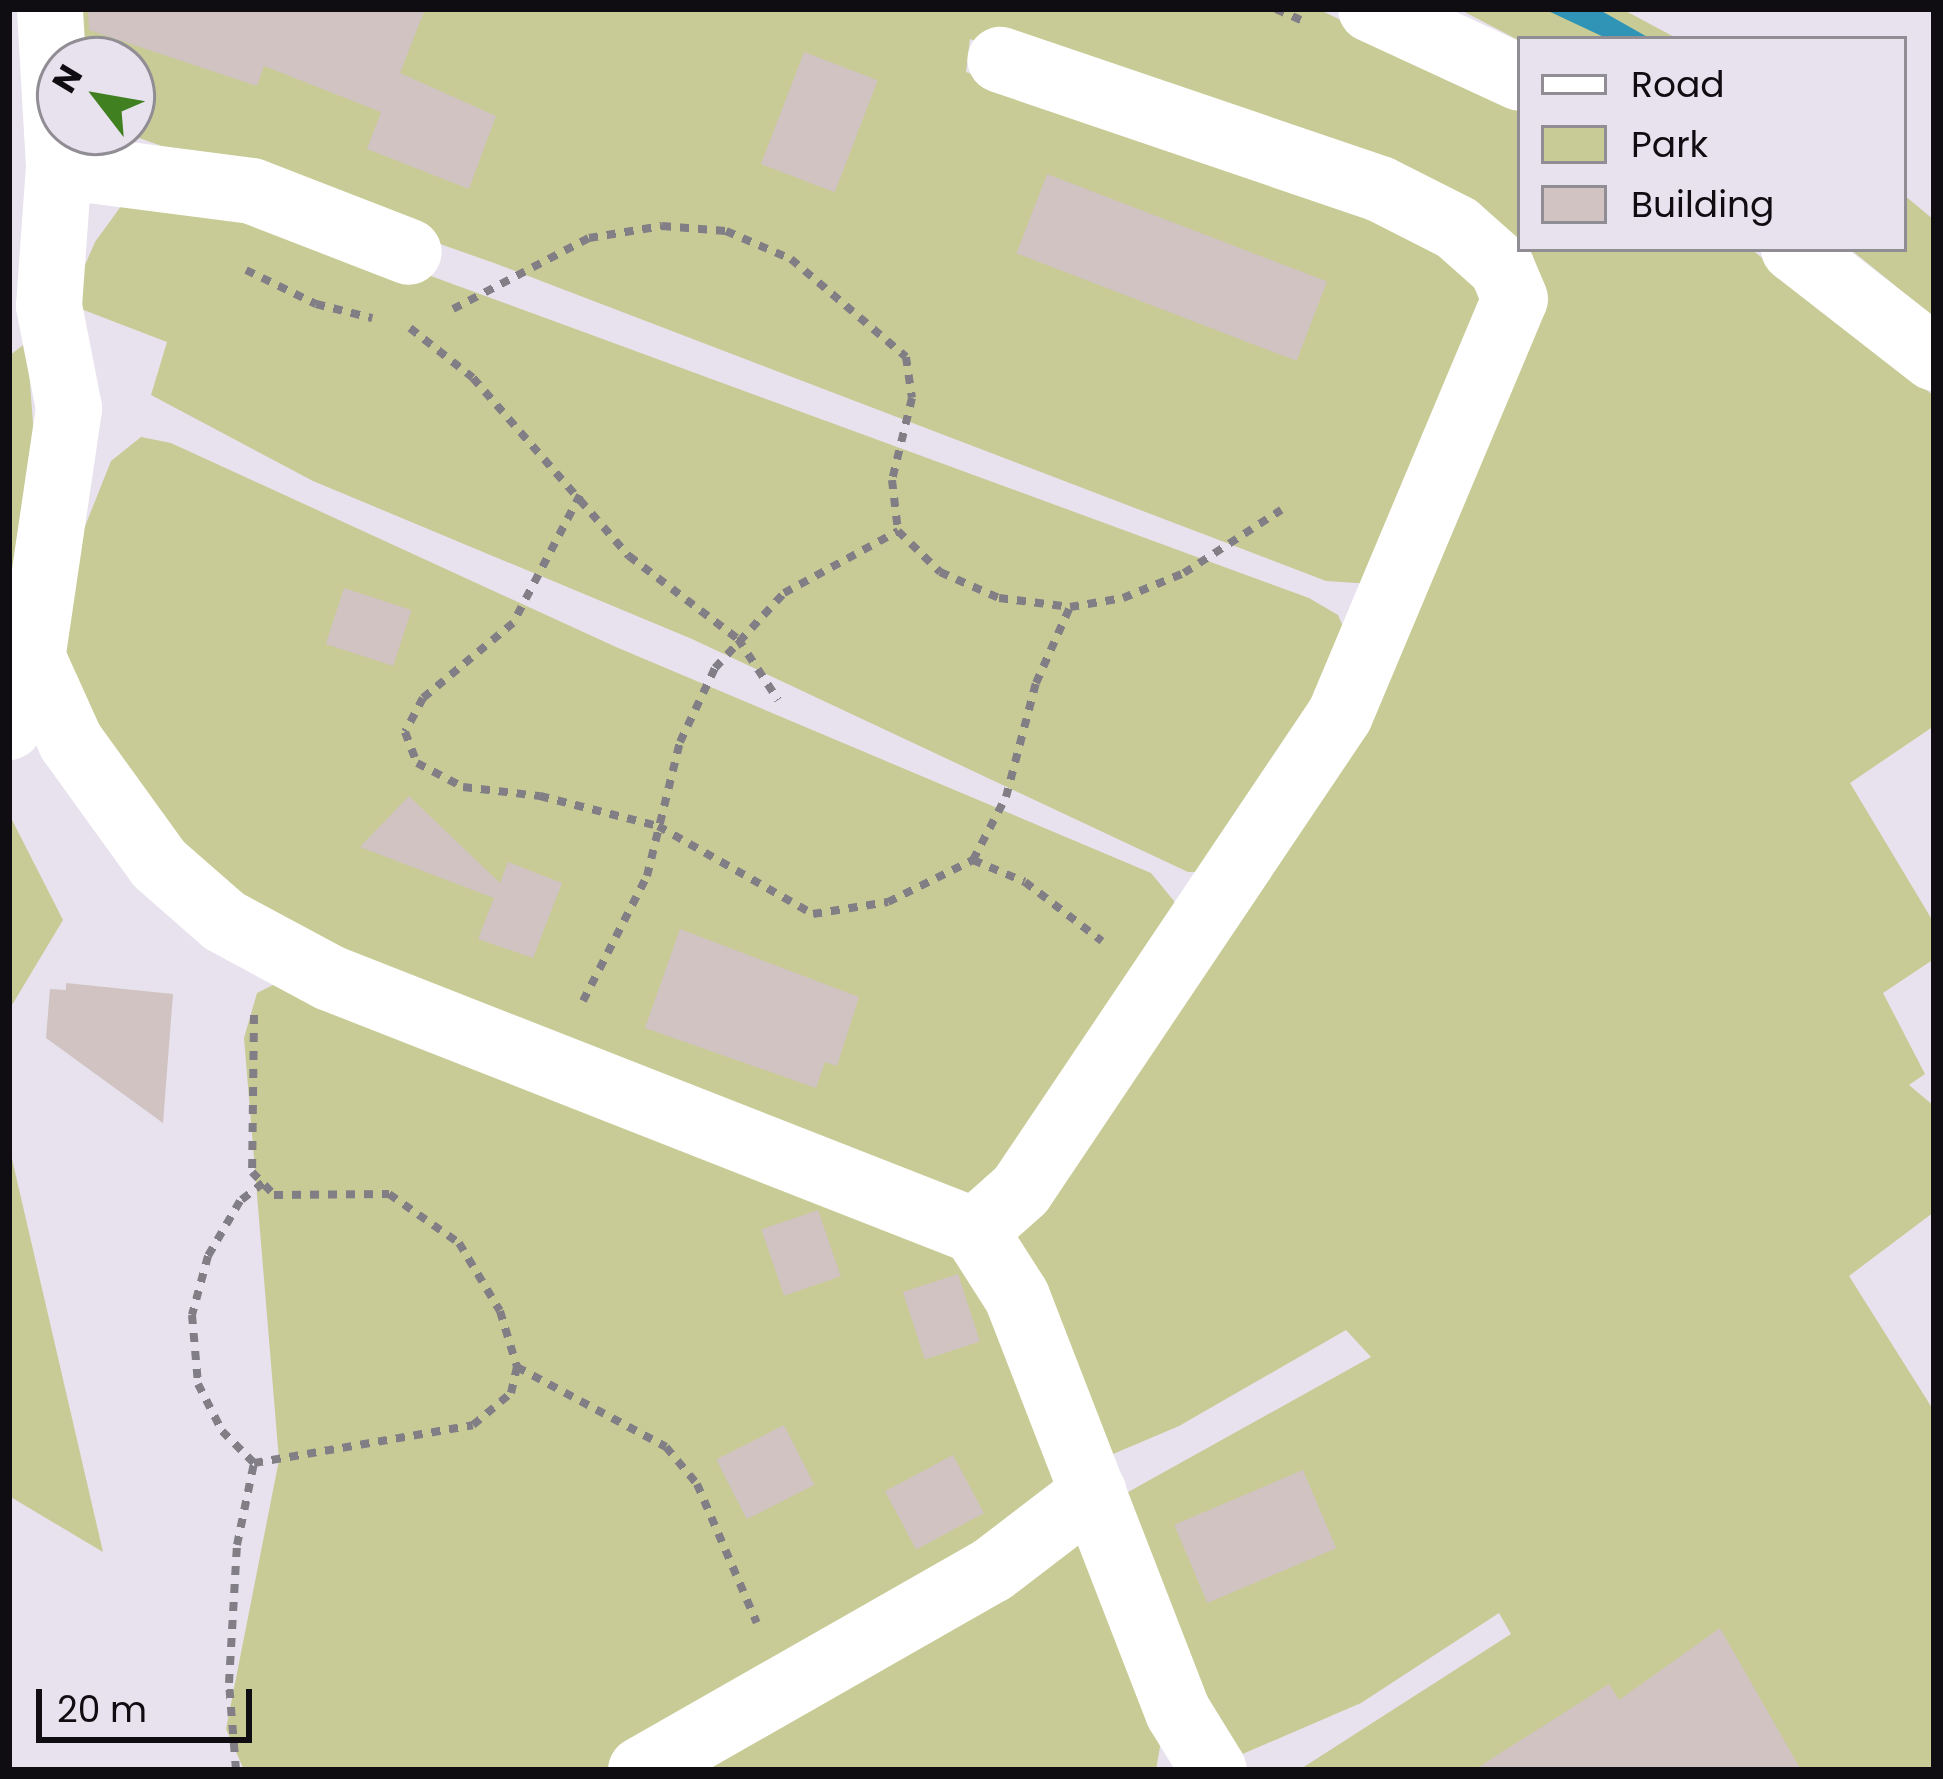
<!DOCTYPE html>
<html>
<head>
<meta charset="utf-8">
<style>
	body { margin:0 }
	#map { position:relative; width:1943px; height:1779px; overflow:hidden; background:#e7e2ed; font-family:Poppins,sans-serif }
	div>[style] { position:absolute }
	.green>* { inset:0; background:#c8cb95 }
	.water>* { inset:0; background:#2f94b5 }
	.building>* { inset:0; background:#d0c3c2; transform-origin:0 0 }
	.path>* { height:8px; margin-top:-4px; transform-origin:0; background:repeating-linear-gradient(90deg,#827e86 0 9px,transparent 0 18px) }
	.minor>* { height:66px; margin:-33px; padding:0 33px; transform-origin:33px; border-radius:33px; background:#fff }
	span { translate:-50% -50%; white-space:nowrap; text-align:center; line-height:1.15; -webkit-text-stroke:10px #e7e2ed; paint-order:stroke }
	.frame { position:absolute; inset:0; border:12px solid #0f0d11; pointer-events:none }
	.legend { position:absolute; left:1517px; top:36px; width:390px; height:216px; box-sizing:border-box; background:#e7e2ed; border:3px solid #918d95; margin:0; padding:15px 21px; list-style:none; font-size:36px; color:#0f0d11 }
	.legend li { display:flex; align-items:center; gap:24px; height:60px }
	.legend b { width:60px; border:3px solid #918d95 }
	.north { position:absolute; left:36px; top:36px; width:120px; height:120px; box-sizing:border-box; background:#e7e2ed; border:3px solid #918d95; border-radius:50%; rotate:301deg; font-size:33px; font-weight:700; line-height:48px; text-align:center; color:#0f0d11 }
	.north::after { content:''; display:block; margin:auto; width:42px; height:54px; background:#408021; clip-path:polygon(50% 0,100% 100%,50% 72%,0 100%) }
	.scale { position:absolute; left:36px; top:1689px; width:216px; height:54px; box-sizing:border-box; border:6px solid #0f0d11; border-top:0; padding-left:15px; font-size:36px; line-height:42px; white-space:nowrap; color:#0f0d11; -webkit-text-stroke:9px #e7e2ed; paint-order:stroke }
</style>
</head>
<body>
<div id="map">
	<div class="green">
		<i style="clip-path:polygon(73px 9px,1318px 9px,1520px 107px,1520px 249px,1751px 249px,1934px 396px,1934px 726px,1850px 783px,1934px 923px,1934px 959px,1883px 993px,1925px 1074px,1909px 1085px,1934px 1106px,1934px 1212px,1849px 1276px,1934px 1411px,1934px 1770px,1299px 1770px,1511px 1634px,1499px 1613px,1361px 1703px,1224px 1762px,1112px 1501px,1371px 1357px,1346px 1330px,1179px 1426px,1106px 1457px,1007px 1243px,1351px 716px,1529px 283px,1253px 136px,970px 39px,966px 72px,1392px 225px,1499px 284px,1372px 584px,1326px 581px,494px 263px,122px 132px,132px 132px,132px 60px,80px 60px)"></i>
		<i style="clip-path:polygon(1459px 9px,1622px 9px,1678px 39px,1520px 41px)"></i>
		<i style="clip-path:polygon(1904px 195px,1934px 220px,1934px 317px,1850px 249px,1904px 249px)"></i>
		<i style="clip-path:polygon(124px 202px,248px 209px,1309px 598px,1338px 615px,1351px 644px,1206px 872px,1188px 872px,692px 639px,313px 481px,151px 395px,167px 342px,68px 304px,95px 242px)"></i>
		<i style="clip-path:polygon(27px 342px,36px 465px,16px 594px,9px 580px,9px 356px)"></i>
		<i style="clip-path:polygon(141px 437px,171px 443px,616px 647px,1151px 873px,1174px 901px,1175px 921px,985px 1200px,586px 1060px,254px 910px,114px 776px,57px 647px,72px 559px,111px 461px)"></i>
		<i style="clip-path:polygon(9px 814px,63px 920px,9px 1010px)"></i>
		<i style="clip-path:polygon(287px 978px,971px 1257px,1063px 1448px,1053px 1497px,616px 1770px,244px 1770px,226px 1729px,279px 1460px,244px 1038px,257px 993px)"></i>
		<i style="clip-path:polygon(9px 1146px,103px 1552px,9px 1496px)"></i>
		<i style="clip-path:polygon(1092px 1521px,1163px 1729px,1156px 1770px,664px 1770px)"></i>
	</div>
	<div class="water">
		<i style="clip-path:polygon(1544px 9px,1598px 9px,1651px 39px,1608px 39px)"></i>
	</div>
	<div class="building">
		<i style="clip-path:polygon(88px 9px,425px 9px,400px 73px,496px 116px,469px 189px,367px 149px,381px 112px,264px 66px,257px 86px,89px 30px)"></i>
		<i style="left:804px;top:52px;width:79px;height:120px;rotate:21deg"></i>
		<i style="left:1047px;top:174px;width:300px;height:85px;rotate:21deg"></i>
		<i style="left:344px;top:588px;width:71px;height:59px;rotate:18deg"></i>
		<i style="clip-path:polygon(409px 796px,500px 883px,508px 862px,562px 883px,533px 958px,478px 939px,494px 898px,360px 847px)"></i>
		<i style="clip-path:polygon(680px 929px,859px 997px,837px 1066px,825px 1062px,816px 1088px,645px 1028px)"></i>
		<i style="clip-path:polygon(66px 983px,173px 994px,163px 1123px,46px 1038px,50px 989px,66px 990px)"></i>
		<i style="left:818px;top:1210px;width:70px;height:60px;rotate:71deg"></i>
		<i style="left:958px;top:1274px;width:71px;height:58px;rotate:72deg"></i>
		<i style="left:784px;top:1425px;width:67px;height:76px;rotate:63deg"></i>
		<i style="left:953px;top:1455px;width:66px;height:77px;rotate:62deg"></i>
		<i style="left:1303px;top:1470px;width:85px;height:140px;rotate:67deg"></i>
		<i style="clip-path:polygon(1720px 1628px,1801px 1770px,1474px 1770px,1609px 1684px,1619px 1700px)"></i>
	</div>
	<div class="path">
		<i style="left:1276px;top:9px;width:30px;rotate:24deg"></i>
		<i style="left:246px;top:270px;width:78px;rotate:25.9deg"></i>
		<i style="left:316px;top:304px;width:58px;rotate:14deg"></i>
		<i style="left:453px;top:309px;width:153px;rotate:-27.6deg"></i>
		<i style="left:589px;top:238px;width:74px;rotate:-9.3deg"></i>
		<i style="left:662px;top:226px;width:64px;rotate:4.5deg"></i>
		<i style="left:726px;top:231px;width:71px;rotate:23.3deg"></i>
		<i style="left:791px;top:259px;width:151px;rotate:40.4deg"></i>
		<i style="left:906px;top:357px;width:41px;rotate:81.7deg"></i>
		<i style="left:912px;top:398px;width:84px;rotate:103.7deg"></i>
		<i style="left:892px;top:480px;width:51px;rotate:83.3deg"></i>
		<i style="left:898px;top:531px;width:59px;rotate:44.3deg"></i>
		<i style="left:940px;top:572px;width:64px;rotate:23.8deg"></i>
		<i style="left:999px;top:598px;width:72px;rotate:7.2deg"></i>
		<i style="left:1070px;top:607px;width:54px;rotate:-9.6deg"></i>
		<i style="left:1123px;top:598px;width:66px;rotate:-22.3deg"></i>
		<i style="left:1184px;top:573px;width:116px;rotate:-33deg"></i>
		<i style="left:410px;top:328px;width:80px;rotate:38.4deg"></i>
		<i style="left:473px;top:378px;width:237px;rotate:48.8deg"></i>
		<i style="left:629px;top:556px;width:137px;rotate:37.3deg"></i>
		<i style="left:738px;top:639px;width:73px;rotate:56.7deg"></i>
		<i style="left:580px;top:495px;width:144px;rotate:117.6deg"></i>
		<i style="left:513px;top:623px;width:117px;rotate:140.2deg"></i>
		<i style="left:423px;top:698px;width:38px;rotate:118deg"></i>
		<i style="left:405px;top:732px;width:33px;rotate:69deg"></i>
		<i style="left:417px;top:763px;width:52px;rotate:27.6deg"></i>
		<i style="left:463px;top:787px;width:78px;rotate:6.7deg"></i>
		<i style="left:540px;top:796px;width:122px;rotate:14.3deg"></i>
		<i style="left:658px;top:826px;width:178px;rotate:29.6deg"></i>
		<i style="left:813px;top:914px;width:76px;rotate:-9.1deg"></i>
		<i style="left:888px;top:902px;width:95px;rotate:-26.3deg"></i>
		<i style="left:973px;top:860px;width:56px;rotate:22.9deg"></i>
		<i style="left:1025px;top:882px;width:97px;rotate:37.5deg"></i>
		<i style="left:973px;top:860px;width:71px;rotate:-62.4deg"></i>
		<i style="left:1006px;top:797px;width:118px;rotate:-75.3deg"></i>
		<i style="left:1036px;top:683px;width:83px;rotate:-65.9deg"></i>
		<i style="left:583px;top:1001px;width:140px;rotate:-62.9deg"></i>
		<i style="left:647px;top:876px;width:138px;rotate:-76.2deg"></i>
		<i style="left:680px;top:742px;width:82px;rotate:-64.7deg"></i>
		<i style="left:715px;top:668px;width:102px;rotate:-47.4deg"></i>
		<i style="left:784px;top:593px;width:130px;rotate:-28.5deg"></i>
		<i style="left:254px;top:1015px;width:157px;rotate:90.7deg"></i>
		<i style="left:252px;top:1172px;width:32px;rotate:46deg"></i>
		<i style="left:274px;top:1195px;width:115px;rotate:-0.5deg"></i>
		<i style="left:389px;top:1194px;width:85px;rotate:35deg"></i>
		<i style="left:459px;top:1243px;width:79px;rotate:58.9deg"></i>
		<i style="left:500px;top:1311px;width:59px;rotate:73.1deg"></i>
		<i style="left:517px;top:1367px;width:169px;rotate:28.2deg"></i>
		<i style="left:666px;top:1447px;width:48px;rotate:50deg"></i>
		<i style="left:697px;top:1484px;width:151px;rotate:66.7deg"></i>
		<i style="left:263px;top:1183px;width:29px;rotate:142deg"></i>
		<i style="left:240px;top:1201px;width:64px;rotate:120.2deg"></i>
		<i style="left:208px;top:1256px;width:61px;rotate:105.2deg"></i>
		<i style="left:192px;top:1315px;width:69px;rotate:85deg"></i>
		<i style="left:198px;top:1384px;width:53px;rotate:62.9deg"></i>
		<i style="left:222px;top:1431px;width:45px;rotate:45deg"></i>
		<i style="left:254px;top:1463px;width:222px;rotate:-9.8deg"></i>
		<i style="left:473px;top:1425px;width:50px;rotate:-40.1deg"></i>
		<i style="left:511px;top:1393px;width:27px;rotate:-77deg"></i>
		<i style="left:236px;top:1770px;width:87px;rotate:-94.6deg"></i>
		<i style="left:229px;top:1683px;width:138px;rotate:-86.7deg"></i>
		<i style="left:237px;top:1545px;width:84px;rotate:-78.3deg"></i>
	</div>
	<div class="minor">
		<i style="left:1371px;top:9px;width:164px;rotate:24.8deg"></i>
		<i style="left:59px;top:166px;width:195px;rotate:7.4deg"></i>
		<i style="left:252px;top:191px;width:168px;rotate:21.2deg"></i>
		<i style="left:1794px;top:249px;width:177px;rotate:37.9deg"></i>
		<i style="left:9px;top:605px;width:150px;rotate:65.7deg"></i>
		<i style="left:71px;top:742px;width:150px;rotate:54.2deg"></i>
		<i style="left:159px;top:864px;width:86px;rotate:41.2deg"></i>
		<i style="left:224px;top:921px;width:120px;rotate:28.3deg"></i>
		<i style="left:330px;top:978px;width:693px;rotate:21.42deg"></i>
		<i style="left:975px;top:1231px;width:78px;rotate:57.5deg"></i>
		<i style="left:1017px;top:1297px;width:445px;rotate:68.8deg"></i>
		<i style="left:1178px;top:1712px;width:68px;rotate:58.2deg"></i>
		<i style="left:9px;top:727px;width:32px;rotate:-58deg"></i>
		<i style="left:26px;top:700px;width:295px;rotate:-81.6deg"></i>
		<i style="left:69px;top:408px;width:104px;rotate:-101.1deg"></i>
		<i style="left:49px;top:306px;width:140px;rotate:-85.9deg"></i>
		<i style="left:59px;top:166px;width:157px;rotate:-93.3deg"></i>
		<i style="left:975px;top:1231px;width:62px;rotate:-41.7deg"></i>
		<i style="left:1021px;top:1190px;width:572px;rotate:-56.12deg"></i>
		<i style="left:1340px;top:715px;width:451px;rotate:-67.2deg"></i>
		<i style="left:1515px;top:299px;width:34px;rotate:-113deg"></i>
		<i style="left:1502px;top:268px;width:60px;rotate:-138.4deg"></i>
		<i style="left:1457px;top:228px;width:86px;rotate:-153.1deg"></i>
		<i style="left:1380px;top:189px;width:401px;rotate:-161.2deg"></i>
		<i style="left:641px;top:1770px;width:404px;rotate:-29.7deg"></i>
		<i style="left:992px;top:1570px;width:128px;rotate:-37.4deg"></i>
	</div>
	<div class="frame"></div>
	<ul class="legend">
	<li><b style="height:15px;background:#fff"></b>Road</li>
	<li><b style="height:33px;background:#c8cb95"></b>Park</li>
	<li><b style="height:33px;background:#d0c3c2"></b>Building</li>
	</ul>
	<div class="north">N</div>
	<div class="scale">20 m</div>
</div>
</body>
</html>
